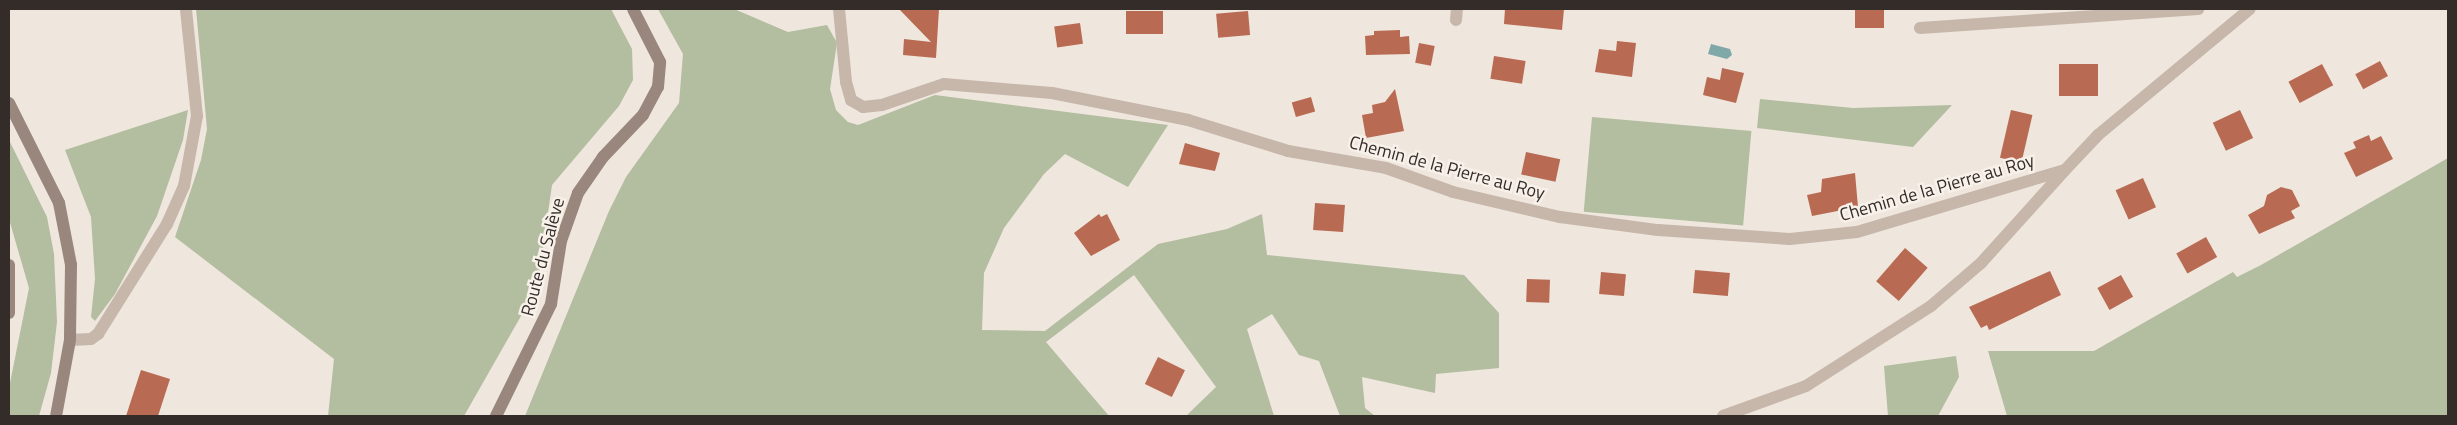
<!DOCTYPE html>
<html>
<head>
<meta charset="utf-8">
<style>
	body { margin:0 }
	#map { position:relative; width:2457px; height:425px; overflow:hidden; background:#efe6dd; font-family:"Titillium Web",sans-serif }
	div>[style] { position:absolute }
	.green>* { inset:0; background:#b3bd9f; transform-origin:0 0 }
	.water>* { inset:0; background:#7fa8a9 }
	.building>* { inset:0; background:#b86a52; transform-origin:0 0 }
	.street>* { height:12px; margin:-6px; padding:0 6px; transform-origin:6px; border-radius:6px; background:#c6b7aa }
	.secondary>* { height:12px; margin:-6px; padding:0 6px; transform-origin:6px; border-radius:6px; background:#99867c }
	span { translate:-50% -50%; white-space:nowrap; text-align:center; line-height:1.15; -webkit-text-stroke:5px #f7f1e9; paint-order:stroke }
	.street-label { font-size:18px; color:#342c29 }
	.frame { position:absolute; inset:0; border:10px solid #342c29; pointer-events:none }
</style>
</head>
<body>
<div id="map">
	<div class="green">
		<i style="clip-path:polygon(196px 9px,611px 9px,632px 49px,633px 80px,619px 106px,552px 185px,537px 288px,464px 416px,328px 416px,334px 359px,175px 237px,201px 160px,207px 129px)"></i>
		<i style="clip-path:polygon(658px 9px,734px 9px,788px 32px,827px 25px,837px 43px,830px 89px,836px 110px,848px 122px,858px 125px,935px 95px,1168px 125px,1128px 187px,1065px 154px,1044px 174px,1004px 228px,984px 273px,982px 330px,1045px 331px,1158px 244px,1227px 229px,1262px 214px,1267px 255px,1464px 275px,1499px 313px,1499px 368px,1436px 374px,1435px 393px,1362px 377px,1365px 408px,1375px 416px,1340px 416px,1319px 361px,1299px 355px,1272px 314px,1247px 329px,1274px 416px,1186px 416px,1216px 387px,1134px 275px,1046px 342px,1109px 416px,525px 416px,609px 211px,626px 177px,679px 103px,683px 54px)"></i>
		<i style="clip-path:polygon(1760px 99px,1853px 108px,1952px 105px,1913px 147px,1757px 128px)"></i>
		<i style="clip-path:polygon(188px 110px,183px 140px,157px 216px,115px 294px,95px 321px,91px 317px,95px 279px,91px 217px,65px 150px)"></i>
		<i style="left:1592px;top:117px;width:160px;height:95px;rotate:5deg"></i>
		<i style="clip-path:polygon(9px 140px,47px 217px,54px 254px,57px 322px,51px 373px,39px 416px,9px 416px,9px 388px,29px 288px,9px 219px)"></i>
		<i style="clip-path:polygon(2448px 158px,2448px 416px,2007px 416px,1988px 351px,2094px 351px,2233px 272px,2237px 277px,2261px 265px)"></i>
		<i style="clip-path:polygon(1956px 356px,1959px 377px,1938px 416px,1888px 416px,1884px 366px)"></i>
	</div>
	<div class="water">
		<i style="clip-path:polygon(1711px 44px,1730px 49px,1732px 55px,1727px 59px,1708px 54px)"></i>
	</div>
	<div class="building">
		<i style="clip-path:polygon(899px 9px,939px 9px,936px 58px,903px 55px,904px 39px,931px 42px)"></i>
		<i style="clip-path:polygon(1505px 9px,1564px 9px,1562px 30px,1504px 24px)"></i>
		<i style="left:1855px;top:9px;width:29px;height:19px"></i>
		<i style="left:1126px;top:11px;width:37px;height:23px"></i>
		<i style="left:1248px;top:11px;width:24px;height:32px;rotate:85deg"></i>
		<i style="left:1080px;top:23px;width:21px;height:26px;rotate:82deg"></i>
		<i style="clip-path:polygon(1400px 30px,1400px 37px,1409px 36px,1410px 54px,1366px 55px,1365px 36px,1374px 35px,1374px 31px)"></i>
		<i style="clip-path:polygon(1617px 41px,1636px 43px,1632px 77px,1595px 72px,1599px 49px,1616px 51px)"></i>
		<i style="left:1419px;top:43px;width:16px;height:20px;rotate:11deg"></i>
		<i style="left:1494px;top:56px;width:32px;height:23px;rotate:9deg"></i>
		<i style="left:2380px;top:61px;width:17px;height:28px;rotate:62deg"></i>
		<i style="left:2059px;top:64px;width:39px;height:32px"></i>
		<i style="left:2322px;top:64px;width:24px;height:38px;rotate:62deg"></i>
		<i style="clip-path:polygon(1722px 68px,1744px 73px,1736px 103px,1703px 95px,1707px 77px,1720px 80px)"></i>
		<i style="clip-path:polygon(1395px 89px,1404px 131px,1366px 138px,1362px 115px,1373px 113px,1372px 105px,1385px 102px)"></i>
		<i style="left:1311px;top:97px;width:15px;height:20px;rotate:74deg"></i>
		<i style="left:2011px;top:110px;width:22px;height:49px;rotate:13deg"></i>
		<i style="left:2240px;top:110px;width:31px;height:30px;rotate:65deg"></i>
		<i style="clip-path:polygon(2369px 135px,2371px 141px,2381px 136px,2393px 159px,2356px 177px,2344px 153px,2356px 148px,2353px 142px)"></i>
		<i style="clip-path:polygon(1185px 143px,1220px 153px,1215px 171px,1179px 164px)"></i>
		<i style="left:1526px;top:152px;width:35px;height:23px;rotate:12deg"></i>
		<i style="clip-path:polygon(1855px 173px,1858px 207px,1812px 216px,1807px 195px,1821px 192px,1822px 179px)"></i>
		<i style="left:2143px;top:178px;width:32px;height:30px;rotate:66deg"></i>
		<i style="clip-path:polygon(2281px 187px,2292px 190px,2300px 206px,2291px 211px,2295px 218px,2259px 234px,2248px 215px,2264px 206px,2267px 195px)"></i>
		<i style="left:1315px;top:203px;width:30px;height:27px;rotate:4deg"></i>
		<i style="clip-path:polygon(1099px 214px,1101px 217px,1107px 214px,1120px 240px,1091px 256px,1074px 233px)"></i>
		<i style="left:2206px;top:237px;width:23px;height:34px;rotate:61deg"></i>
		<i style="left:1905px;top:248px;width:30px;height:44px;rotate:41deg"></i>
		<i style="left:1695px;top:270px;width:35px;height:23px;rotate:5deg"></i>
		<i style="clip-path:polygon(2050px 271px,2061px 295px,1989px 330px,1987px 325px,1981px 328px,1969px 307px)"></i>
		<i style="left:1601px;top:272px;width:25px;height:22px;rotate:5deg"></i>
		<i style="left:2121px;top:275px;width:25px;height:27px;rotate:61deg"></i>
		<i style="left:1527px;top:279px;width:23px;height:23px;rotate:2deg"></i>
		<i style="left:1158px;top:357px;width:30px;height:30px;rotate:26deg"></i>
		<i style="clip-path:polygon(141px 370px,170px 379px,158px 416px,126px 416px)"></i>
	</div>
	<div class="street">
		<i style="left:839px;top:9px;width:73px;rotate:84.5deg"></i>
		<i style="left:846px;top:82px;width:19px;rotate:74deg"></i>
		<i style="left:851px;top:100px;width:14px;rotate:30deg"></i>
		<i style="left:863px;top:107px;width:19px;rotate:-6deg"></i>
		<i style="left:882px;top:105px;width:65px;rotate:-18.7deg"></i>
		<i style="left:944px;top:84px;width:108px;rotate:4.8deg"></i>
		<i style="left:1052px;top:93px;width:139px;rotate:11.2deg"></i>
		<i style="left:1188px;top:120px;width:105px;rotate:17.2deg"></i>
		<i style="left:1288px;top:151px;width:99px;rotate:9.8deg"></i>
		<i style="left:1386px;top:168px;width:71px;rotate:19.7deg"></i>
		<i style="left:1453px;top:192px;width:110px;rotate:13.2deg"></i>
		<i style="left:1560px;top:217px;width:99px;rotate:7.6deg"></i>
		<i style="left:1658px;top:230px;width:132px;rotate:3.9deg"></i>
		<i style="left:1790px;top:239px;width:67px;rotate:-6deg"></i>
		<i style="left:1857px;top:232px;width:217px;rotate:-16.6deg"></i>
		<i style="left:2065px;top:170px;width:48px;rotate:-46.7deg"></i>
		<i style="left:2098px;top:135px;width:197px;rotate:-39.7deg"></i>
		<i style="left:1456px;top:20px;width:11px;rotate:-85deg"></i>
		<i style="left:1920px;top:28px;width:279px;rotate:-3.9deg"></i>
		<i style="left:70px;top:340px;width:21px;rotate:-3deg"></i>
		<i style="left:91px;top:339px;width:9px;rotate:-36deg"></i>
		<i style="left:98px;top:334px;width:130px;rotate:-57.9deg"></i>
		<i style="left:167px;top:224px;width:42px;rotate:-65.9deg"></i>
		<i style="left:184px;top:186px;width:71px;rotate:-79.5deg"></i>
		<i style="left:197px;top:116px;width:108px;rotate:-95.9deg"></i>
		<i style="left:1723px;top:416px;width:88px;rotate:-19.9deg"></i>
		<i style="left:1806px;top:386px;width:148px;rotate:-32.6deg"></i>
		<i style="left:1931px;top:306px;width:66px;rotate:-40.7deg"></i>
		<i style="left:1981px;top:263px;width:125px;rotate:-47.9deg"></i>
	</div>
	<div class="secondary">
		<i style="left:9px;top:103px;width:112px;rotate:63.4deg"></i>
		<i style="left:59px;top:203px;width:63px;rotate:79deg"></i>
		<i style="left:71px;top:265px;width:75px;rotate:90.8deg"></i>
		<i style="left:70px;top:340px;width:77px;rotate:100.4deg"></i>
		<i style="left:9px;top:265px;width:48px;rotate:90deg"></i>
		<i style="left:496px;top:416px;width:125px;rotate:-63.8deg"></i>
		<i style="left:551px;top:304px;width:64px;rotate:-81deg"></i>
		<i style="left:561px;top:241px;width:51px;rotate:-70.5deg"></i>
		<i style="left:578px;top:193px;width:44px;rotate:-55.2deg"></i>
		<i style="left:603px;top:157px;width:58px;rotate:-46.4deg"></i>
		<i style="left:643px;top:115px;width:32px;rotate:-62deg"></i>
		<i style="left:658px;top:87px;width:25px;rotate:-85deg"></i>
		<i style="left:660px;top:62px;width:59px;rotate:-117deg"></i>
	</div>
	<div class="street-label">
		<span style="left:1447px;top:168px;rotate:15deg">Chemin de la Pierre au Roy</span>
		<span style="left:1937px;top:188px;rotate:-16deg">Chemin de la Pierre au Roy</span>
		<span style="left:543px;top:257px;rotate:-75deg">Route du Salève</span>
	</div>
	<div class="frame"></div>
</div>
</body>
</html>
